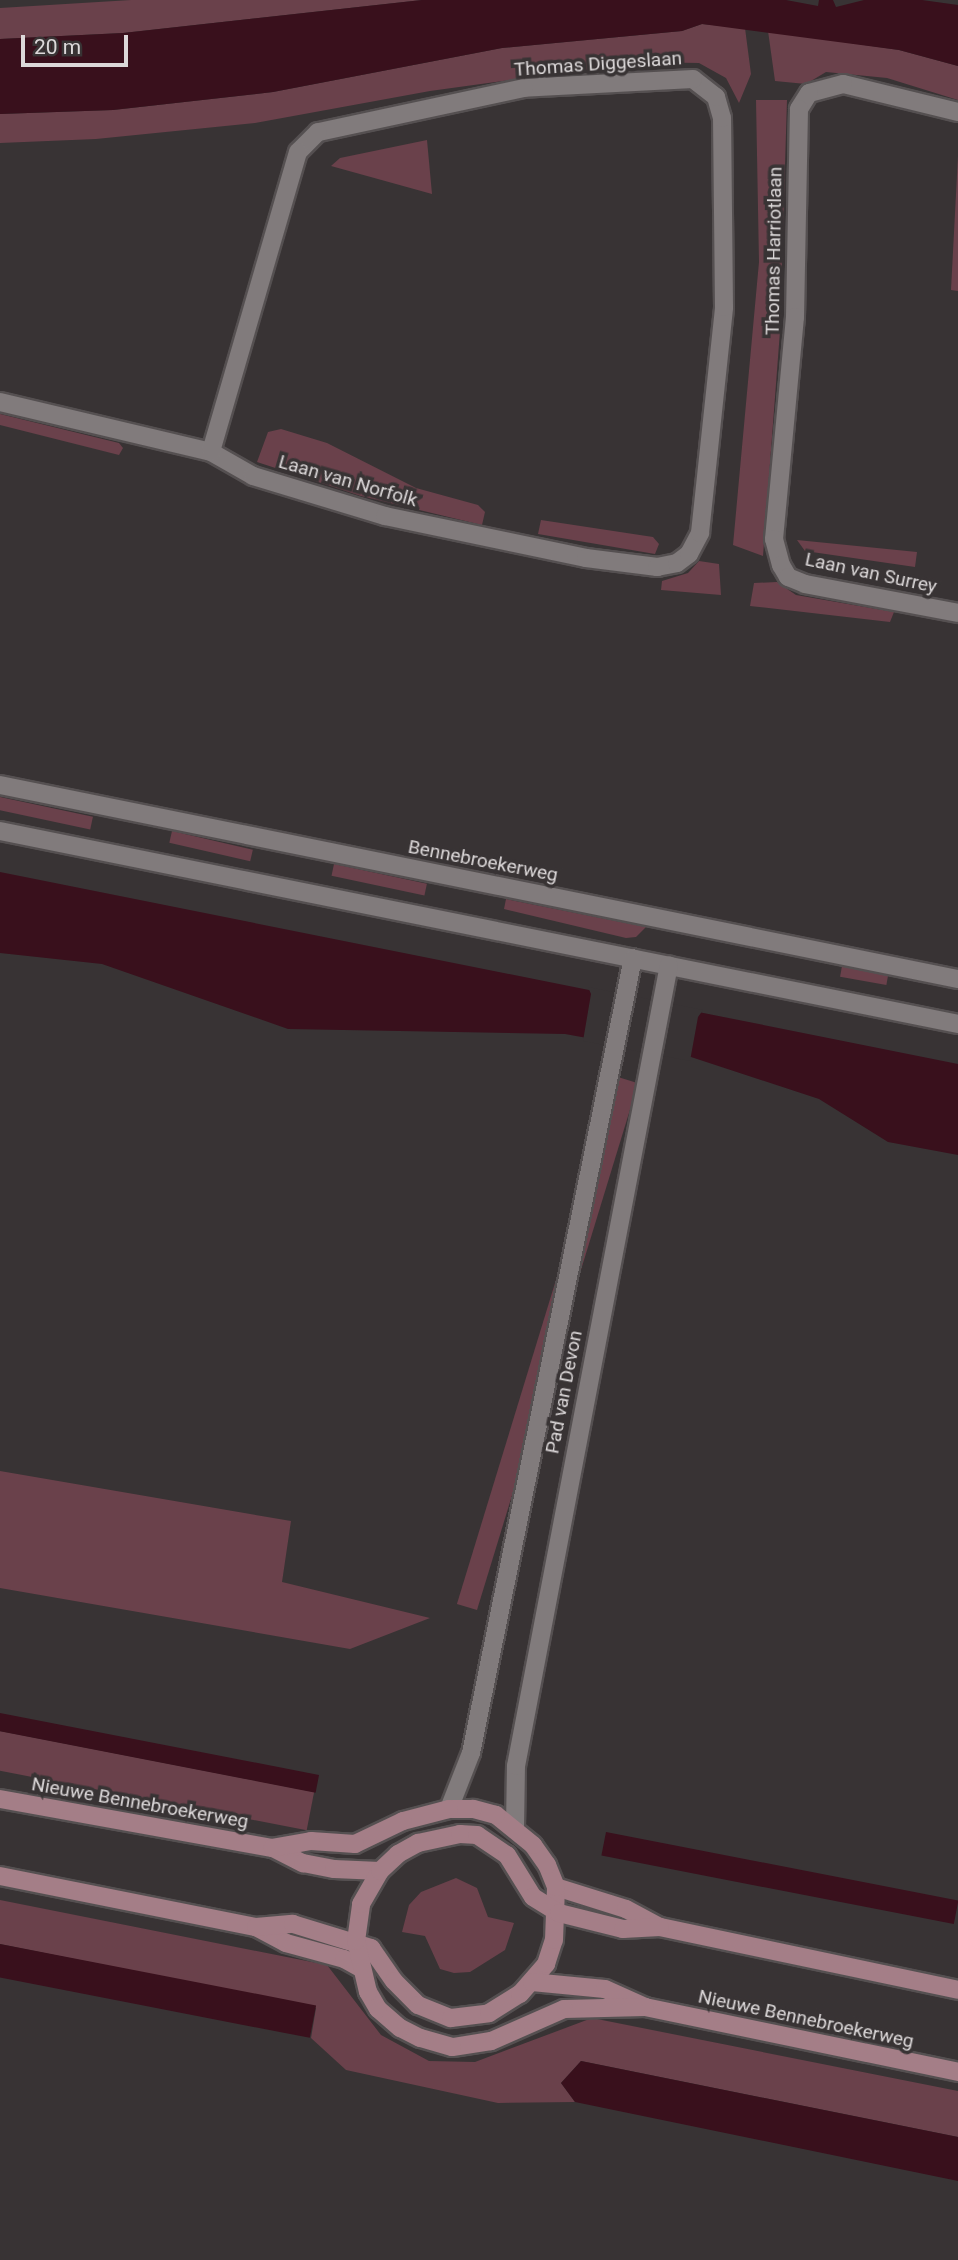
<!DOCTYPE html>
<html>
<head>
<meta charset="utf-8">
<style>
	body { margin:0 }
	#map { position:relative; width:958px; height:2260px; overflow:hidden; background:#383334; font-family:Roboto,sans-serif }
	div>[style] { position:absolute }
	.green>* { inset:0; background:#6a414b; transform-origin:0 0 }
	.water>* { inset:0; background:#39101c; transform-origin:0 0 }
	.pier>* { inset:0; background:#383334 }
	.roads { filter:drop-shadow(2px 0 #555051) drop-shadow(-2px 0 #555051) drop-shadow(0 2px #555051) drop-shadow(0 -2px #555051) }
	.minor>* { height:18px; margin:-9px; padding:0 9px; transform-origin:9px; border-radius:9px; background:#817b7c }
	.tertiary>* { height:18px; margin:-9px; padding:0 9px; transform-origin:9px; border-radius:9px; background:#817b7c }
	.secondary>* { height:18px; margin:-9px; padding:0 9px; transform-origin:9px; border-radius:9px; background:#a47e87 }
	span { translate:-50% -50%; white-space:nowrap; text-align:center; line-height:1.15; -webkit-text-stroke:7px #383334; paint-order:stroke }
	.street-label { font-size:19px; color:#dcd8d9 }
	.scale { position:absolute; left:21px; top:35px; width:107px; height:32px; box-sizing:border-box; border:4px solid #dcd8d9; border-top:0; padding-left:9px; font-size:21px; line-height:24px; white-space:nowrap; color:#dcd8d9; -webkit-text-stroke:5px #383334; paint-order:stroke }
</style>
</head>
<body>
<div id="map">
	<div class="green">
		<i style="clip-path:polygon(131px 0,422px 0,123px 33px,0 39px,0 8px)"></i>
		<i style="clip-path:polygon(702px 24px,745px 28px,751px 74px,739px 103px,726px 78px,699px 63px,642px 62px,430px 91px,255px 123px,96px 139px,0 143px,0 114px,113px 110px,273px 92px,502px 48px,682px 31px)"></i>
		<i style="clip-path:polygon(768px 31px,899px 50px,958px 66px,958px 100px,887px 78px,826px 72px,806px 84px,775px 81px)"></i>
		<i style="clip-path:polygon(756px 100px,787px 100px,780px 331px,763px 556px,733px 545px,759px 262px)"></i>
		<i style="clip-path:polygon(427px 140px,432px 194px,331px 166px,340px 158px)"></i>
		<i style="clip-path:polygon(958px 156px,958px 291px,951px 290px)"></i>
		<i style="clip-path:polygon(0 414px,119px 443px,123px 448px,119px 455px,0 425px)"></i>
		<i style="clip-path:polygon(281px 429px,327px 443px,416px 488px,478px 505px,485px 512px,482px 525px,361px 496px,257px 462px,268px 432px)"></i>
		<i style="clip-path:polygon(541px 520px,653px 537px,659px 544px,655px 554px,538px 534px)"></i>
		<i style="clip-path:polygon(797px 540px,917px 552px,915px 567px,805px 551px)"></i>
		<i style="clip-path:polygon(699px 561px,719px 564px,721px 595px,661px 590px,662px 581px,688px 573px)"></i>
		<i style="clip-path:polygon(777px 582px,796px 595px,894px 612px,890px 622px,750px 606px,754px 583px)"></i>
		<i style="left:0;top:797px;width:95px;height:13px;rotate:12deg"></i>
		<i style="left:172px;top:831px;width:83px;height:12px;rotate:13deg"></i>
		<i style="left:334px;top:864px;width:95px;height:12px;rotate:12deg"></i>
		<i style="clip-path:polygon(506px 899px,646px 927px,636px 937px,626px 938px,504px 909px)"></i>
		<i style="left:842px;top:966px;width:47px;height:11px;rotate:10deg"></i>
		<i style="left:618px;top:1077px;width:21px;height:551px;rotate:17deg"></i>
		<i style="clip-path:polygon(0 1471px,291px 1521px,282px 1582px,430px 1618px,350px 1649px,0 1588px)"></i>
		<i style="left:0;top:1731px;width:320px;height:39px;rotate:11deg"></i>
		<i style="clip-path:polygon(456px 1878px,477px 1888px,488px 1917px,514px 1923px,505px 1950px,470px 1972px,454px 1973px,440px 1969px,425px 1936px,402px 1932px,409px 1905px,421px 1892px)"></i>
		<i style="clip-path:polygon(0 1900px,327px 1965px,381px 2035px,429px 2061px,475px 2062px,592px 2018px,958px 2091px,958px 2137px,581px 2061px,561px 2083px,575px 2102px,498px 2103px,346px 2070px,311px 2038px,316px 2008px,0 1944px)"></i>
	</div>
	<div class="water">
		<i style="clip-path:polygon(422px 0,786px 0,818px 6px,819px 0,833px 0,836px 7px,864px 0,922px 0,958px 5px,958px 66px,899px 50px,702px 24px,682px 31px,502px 48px,273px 92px,113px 110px,0 114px,0 39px,123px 33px)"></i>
		<i style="clip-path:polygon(0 872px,958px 1064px,958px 1155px,888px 1142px,819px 1099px,691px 1057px,565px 1034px,288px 1029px,102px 964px,0 953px)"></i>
		<i style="left:0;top:1713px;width:325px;height:18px;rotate:11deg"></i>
		<i style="left:606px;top:1832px;width:359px;height:24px;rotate:11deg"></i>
		<i style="left:0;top:1944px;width:322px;height:33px;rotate:11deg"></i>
		<i style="clip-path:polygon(581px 2061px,958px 2137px,958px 2181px,575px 2102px,561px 2083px)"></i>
	</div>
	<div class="pier">
		<i style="clip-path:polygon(588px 987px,703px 1010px,698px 1017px,690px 1061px,583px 1041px,591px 994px)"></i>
	</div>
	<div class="roads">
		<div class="minor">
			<i style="left:958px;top:112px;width:118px;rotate:-166.3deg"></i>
			<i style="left:843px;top:84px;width:35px;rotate:165deg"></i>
			<i style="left:809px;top:93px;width:19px;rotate:122deg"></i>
			<i style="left:799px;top:109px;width:208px;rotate:91.1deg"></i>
			<i style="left:795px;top:317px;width:223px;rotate:95.4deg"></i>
			<i style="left:774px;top:539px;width:27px;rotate:75deg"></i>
			<i style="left:781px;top:565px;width:14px;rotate:60deg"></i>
			<i style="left:788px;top:577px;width:18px;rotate:22deg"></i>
			<i style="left:805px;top:584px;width:156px;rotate:10.7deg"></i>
			<i style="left:0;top:402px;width:217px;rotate:13.3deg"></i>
			<i style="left:211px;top:452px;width:48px;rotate:29.7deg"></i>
			<i style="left:253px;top:476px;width:138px;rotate:16.9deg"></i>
			<i style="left:385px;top:516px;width:205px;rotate:11.8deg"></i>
			<i style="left:586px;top:558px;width:72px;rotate:7.2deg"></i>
			<i style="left:657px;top:567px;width:20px;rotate:-11deg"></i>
			<i style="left:677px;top:563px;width:15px;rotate:-37deg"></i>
			<i style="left:689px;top:554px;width:24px;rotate:-62deg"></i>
			<i style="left:700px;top:533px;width:227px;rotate:-83.9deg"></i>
			<i style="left:724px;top:307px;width:189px;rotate:-90.6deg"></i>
			<i style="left:722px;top:118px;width:22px;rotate:-106deg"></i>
			<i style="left:716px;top:97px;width:29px;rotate:-142deg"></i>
			<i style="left:693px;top:79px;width:169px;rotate:177deg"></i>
			<i style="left:524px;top:88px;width:211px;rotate:167.9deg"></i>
			<i style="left:318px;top:132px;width:28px;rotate:135deg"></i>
			<i style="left:298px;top:152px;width:312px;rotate:106.2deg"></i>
			<i style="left:0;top:785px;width:977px;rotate:11.45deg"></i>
		</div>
		<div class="tertiary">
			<i style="left:0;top:831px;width:977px;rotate:11.39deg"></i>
			<i style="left:449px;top:1809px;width:60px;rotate:-68.6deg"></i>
			<i style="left:471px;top:1753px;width:811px;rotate:-78.48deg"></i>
			<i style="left:515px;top:1828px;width:62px;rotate:-89.1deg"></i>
			<i style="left:516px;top:1766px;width:815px;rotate:-79.19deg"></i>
		</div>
		<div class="secondary">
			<i style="left:0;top:1799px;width:277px;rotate:10.2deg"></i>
			<i style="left:273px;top:1848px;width:34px;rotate:27deg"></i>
			<i style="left:303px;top:1863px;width:32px;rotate:11deg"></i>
			<i style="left:334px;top:1869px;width:46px;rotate:2.5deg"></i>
			<i style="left:0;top:1876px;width:261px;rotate:11.3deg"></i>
			<i style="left:256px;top:1927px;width:34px;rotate:28deg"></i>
			<i style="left:286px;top:1943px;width:60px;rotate:15.4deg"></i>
			<i style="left:344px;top:1959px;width:18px;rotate:29deg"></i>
			<i style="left:556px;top:1887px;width:73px;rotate:17.4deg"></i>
			<i style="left:626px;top:1909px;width:38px;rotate:28deg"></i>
			<i style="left:660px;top:1927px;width:305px;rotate:11.9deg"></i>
			<i style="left:256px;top:1927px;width:37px;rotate:-5deg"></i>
			<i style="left:293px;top:1924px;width:82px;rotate:17.1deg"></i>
			<i style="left:371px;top:1948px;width:40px;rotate:55.1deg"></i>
			<i style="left:394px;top:1981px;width:34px;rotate:45deg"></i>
			<i style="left:418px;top:2005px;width:35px;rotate:22deg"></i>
			<i style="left:451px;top:2018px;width:38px;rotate:-7deg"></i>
			<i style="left:489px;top:2013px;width:36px;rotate:-32deg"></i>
			<i style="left:520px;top:1994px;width:40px;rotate:-49deg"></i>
			<i style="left:546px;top:1964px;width:25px;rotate:-72deg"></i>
			<i style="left:554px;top:1940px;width:53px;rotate:-87.8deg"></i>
			<i style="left:556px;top:1887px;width:24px;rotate:-112deg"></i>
			<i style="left:547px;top:1865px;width:24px;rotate:-125deg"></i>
			<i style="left:533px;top:1845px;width:48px;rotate:-141deg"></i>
			<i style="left:496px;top:1815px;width:24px;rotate:-165deg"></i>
			<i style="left:473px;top:1809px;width:24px;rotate:180deg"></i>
			<i style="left:449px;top:1809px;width:48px;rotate:165.4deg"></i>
			<i style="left:403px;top:1821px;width:53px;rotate:154.4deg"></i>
			<i style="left:355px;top:1844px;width:44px;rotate:-176.1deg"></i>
			<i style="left:311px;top:1841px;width:39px;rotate:170deg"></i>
			<i style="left:532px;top:1982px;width:73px;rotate:5.5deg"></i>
			<i style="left:605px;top:1989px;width:44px;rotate:24.2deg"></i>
			<i style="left:645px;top:2007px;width:320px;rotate:11.7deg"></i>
			<i style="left:645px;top:2007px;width:81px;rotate:178.6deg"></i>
			<i style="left:564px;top:2009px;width:80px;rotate:156.3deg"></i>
			<i style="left:491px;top:2041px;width:39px;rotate:171deg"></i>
			<i style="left:452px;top:2047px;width:33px;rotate:-164deg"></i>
			<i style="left:420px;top:2038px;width:22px;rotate:-153deg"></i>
			<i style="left:400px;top:2028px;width:29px;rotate:-139deg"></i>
			<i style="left:378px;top:2009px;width:20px;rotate:-120deg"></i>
			<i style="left:368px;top:1992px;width:52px;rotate:-103.2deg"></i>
			<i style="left:356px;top:1941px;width:37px;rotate:-82deg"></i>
			<i style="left:361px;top:1904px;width:38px;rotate:-60deg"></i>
			<i style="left:380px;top:1871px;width:25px;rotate:-43deg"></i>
			<i style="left:398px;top:1854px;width:23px;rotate:-29deg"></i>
			<i style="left:418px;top:1843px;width:43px;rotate:-12.1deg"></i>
			<i style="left:460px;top:1834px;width:17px;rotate:3deg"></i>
			<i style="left:477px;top:1835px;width:36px;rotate:34deg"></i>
			<i style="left:507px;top:1855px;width:49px;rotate:58.2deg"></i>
			<i style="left:533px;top:1897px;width:31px;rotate:32deg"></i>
			<i style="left:559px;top:1913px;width:66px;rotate:14deg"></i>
			<i style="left:623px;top:1929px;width:37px;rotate:-3deg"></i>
		</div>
	</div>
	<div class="street-label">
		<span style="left:598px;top:64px;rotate:-4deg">Thomas Diggeslaan</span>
		<span style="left:774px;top:251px;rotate:-89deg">Thomas Harriotlaan</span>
		<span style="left:348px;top:481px;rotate:16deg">Laan van Norfolk</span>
		<span style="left:871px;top:573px;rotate:12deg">Laan van Surrey</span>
		<span style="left:483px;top:861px;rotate:11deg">Bennebroekerweg</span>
		<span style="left:564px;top:1392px;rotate:-79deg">Pad van Devon</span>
		<span style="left:140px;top:1803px;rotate:10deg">Nieuwe Bennebroekerweg</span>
		<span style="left:806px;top:2019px;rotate:12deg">Nieuwe Bennebroekerweg</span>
	</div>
	<div class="scale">20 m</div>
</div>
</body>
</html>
